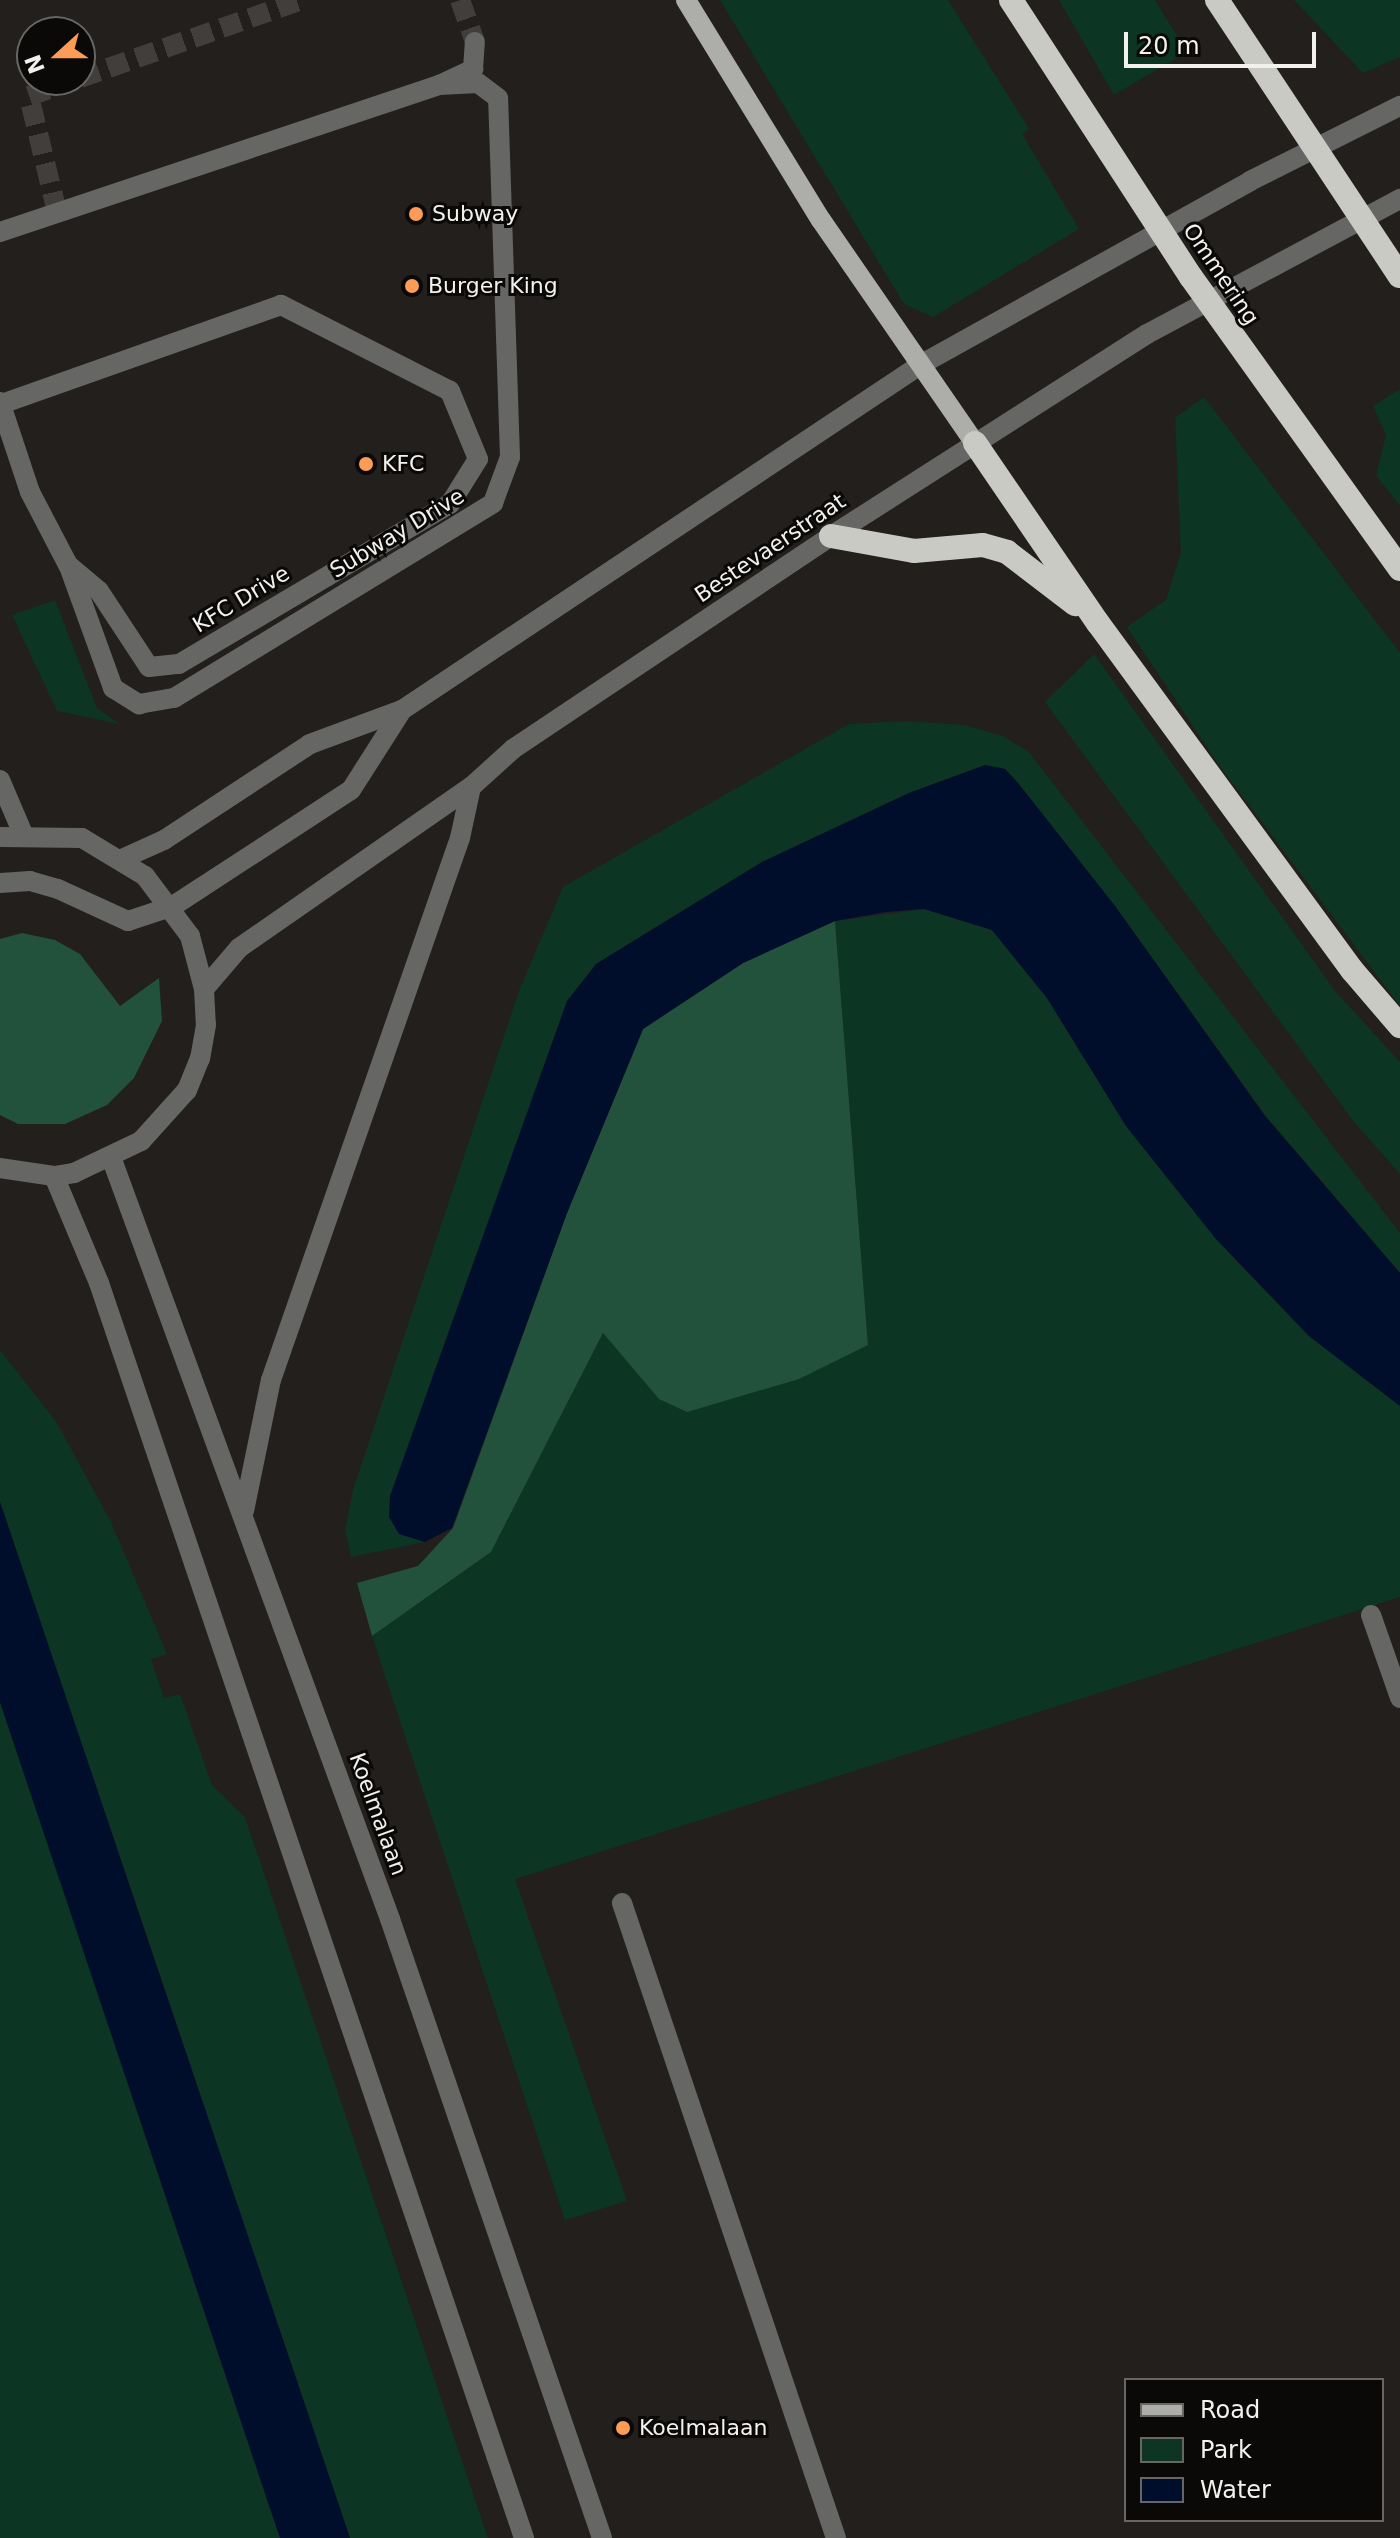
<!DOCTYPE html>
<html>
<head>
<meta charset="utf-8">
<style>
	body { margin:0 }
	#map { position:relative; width:1400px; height:2538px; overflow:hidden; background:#221f1c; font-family:"DejaVu Sans",sans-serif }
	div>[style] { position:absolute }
	.green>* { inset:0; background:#0c3524 }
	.forest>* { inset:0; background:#22513c }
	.water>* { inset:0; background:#010e2b }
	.minor-tunnel>* { height:20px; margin-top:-10px; transform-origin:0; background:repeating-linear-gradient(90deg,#413e3c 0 20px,transparent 0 30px) }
	.minor>* { height:20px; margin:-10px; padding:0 10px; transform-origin:10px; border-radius:10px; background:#666664 }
	.major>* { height:20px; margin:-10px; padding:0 10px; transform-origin:10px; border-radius:10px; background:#adaea9 }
	.highway>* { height:24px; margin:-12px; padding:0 12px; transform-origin:12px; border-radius:12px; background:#cacac5 }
	.dots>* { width:22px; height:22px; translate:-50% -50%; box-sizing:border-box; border:4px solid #0a0908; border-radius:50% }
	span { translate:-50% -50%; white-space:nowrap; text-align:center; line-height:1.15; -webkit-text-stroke:6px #0a0908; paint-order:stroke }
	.poi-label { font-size:22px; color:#f3f1ee }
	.left { translate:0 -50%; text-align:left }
	.street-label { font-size:22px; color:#f3f1ee }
	.legend { position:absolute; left:1124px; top:2378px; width:260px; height:144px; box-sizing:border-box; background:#0a0908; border:2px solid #676664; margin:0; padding:10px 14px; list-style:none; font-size:24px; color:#f3f1ee }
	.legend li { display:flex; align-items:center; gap:16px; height:40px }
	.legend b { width:40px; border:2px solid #676664 }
	.north { position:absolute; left:16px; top:16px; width:80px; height:80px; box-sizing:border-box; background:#0a0908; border:2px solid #676664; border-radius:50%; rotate:249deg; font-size:22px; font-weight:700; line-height:32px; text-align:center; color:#f3f1ee }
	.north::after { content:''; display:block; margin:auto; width:28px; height:36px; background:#fd9c56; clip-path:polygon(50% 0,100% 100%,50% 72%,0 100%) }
	.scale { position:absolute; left:1124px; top:32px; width:192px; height:36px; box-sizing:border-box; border:4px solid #f3f1ee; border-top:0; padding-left:10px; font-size:24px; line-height:28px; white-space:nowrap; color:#f3f1ee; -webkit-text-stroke:6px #0a0908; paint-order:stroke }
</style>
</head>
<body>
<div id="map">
	<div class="green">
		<i style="clip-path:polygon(720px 0,948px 0,1029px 129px,1022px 134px,1079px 229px,933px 317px,904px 304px)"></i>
		<i style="clip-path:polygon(1059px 0,1155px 0,1187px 52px,1114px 95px)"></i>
		<i style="clip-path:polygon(1294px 0,1400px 0,1400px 57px,1363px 73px)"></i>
		<i style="clip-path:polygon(1400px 389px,1400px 506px,1376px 475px,1386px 435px,1373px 406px)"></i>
		<i style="clip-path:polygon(1204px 397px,1400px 653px,1400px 1006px,1219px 765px,1127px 627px,1166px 600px,1181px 553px,1175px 418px)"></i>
		<i style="clip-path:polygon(55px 600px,97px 708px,120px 724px,57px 711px,12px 615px)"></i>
		<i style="clip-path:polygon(1094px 654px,1335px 991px,1400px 1062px,1400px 1174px,1354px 1122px,1045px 702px)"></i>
		<i style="clip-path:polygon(906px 721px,965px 725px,1002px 736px,1028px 751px,1400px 1233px,1400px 1273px,1266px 1116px,1115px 906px,1018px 783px,1005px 769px,985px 765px,909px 793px,762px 862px,596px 964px,399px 1534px,425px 1542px,351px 1557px,345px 1530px,353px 1490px,519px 991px,563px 887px,849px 724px)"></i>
		<i style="clip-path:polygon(924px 909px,992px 930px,1047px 998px,1126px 1126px,1216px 1239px,1309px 1336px,1400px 1406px,1400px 1597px,515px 1879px,627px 2201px,565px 2220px,372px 1636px,491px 1552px,603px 1333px,659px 1398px,868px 1345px,835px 921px)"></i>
		<i style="clip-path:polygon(0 1350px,57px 1423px,111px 1522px,167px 1654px,151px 1659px,164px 1698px,180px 1694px,212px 1785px,245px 1817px,488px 2538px,350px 2538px,0 1502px)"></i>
		<i style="clip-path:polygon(0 1702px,280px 2538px,0 2538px)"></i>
	</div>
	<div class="forest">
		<i style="clip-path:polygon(835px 921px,868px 1345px,799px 1379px,687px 1412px,659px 1399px,603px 1333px,491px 1552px,372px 1636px,357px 1583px,418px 1566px,453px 1528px,567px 1213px,643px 1029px,743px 963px)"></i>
		<i style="clip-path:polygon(22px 933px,55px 940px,80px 954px,120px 1006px,159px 978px,162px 1021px,134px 1078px,107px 1105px,65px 1124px,18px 1124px,0 1115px,0 939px)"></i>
	</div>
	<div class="water">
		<i style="clip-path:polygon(985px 765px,1005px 769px,1018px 783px,1115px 906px,1265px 1116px,1400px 1273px,1400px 1406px,1309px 1336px,1216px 1239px,1126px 1126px,1047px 998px,992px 930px,924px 909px,886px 912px,835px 921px,743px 963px,643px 1029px,567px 1213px,452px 1528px,425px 1542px,399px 1534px,389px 1517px,390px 1496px,567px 1001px,596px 964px,762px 862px,909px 793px)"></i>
		<i style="clip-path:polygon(0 1502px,350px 2538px,280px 2538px,0 1702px)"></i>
	</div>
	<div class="minor-tunnel">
		<i style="left:460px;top:0;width:45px;rotate:70.3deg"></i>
		<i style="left:80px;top:78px;width:234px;rotate:-19.4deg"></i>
		<i style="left:57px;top:212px;width:119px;rotate:-103.6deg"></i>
		<i style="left:29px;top:96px;width:49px;rotate:-19.2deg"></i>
	</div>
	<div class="minor">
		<i style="left:0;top:232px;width:463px;rotate:-18.5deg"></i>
		<i style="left:439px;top:85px;width:38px;rotate:-25deg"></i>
		<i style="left:473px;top:69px;width:27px;rotate:-86deg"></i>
		<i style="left:0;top:402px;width:95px;rotate:71.6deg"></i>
		<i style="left:30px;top:492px;width:82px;rotate:62.5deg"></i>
		<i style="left:68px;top:565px;width:40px;rotate:40deg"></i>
		<i style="left:99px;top:591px;width:91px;rotate:56.7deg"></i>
		<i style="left:149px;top:667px;width:30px;rotate:-6deg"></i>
		<i style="left:179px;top:664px;width:315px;rotate:-30.6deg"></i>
		<i style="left:450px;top:504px;width:53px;rotate:-58.1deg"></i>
		<i style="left:478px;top:459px;width:74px;rotate:-112.4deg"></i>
		<i style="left:450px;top:391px;width:190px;rotate:-153deg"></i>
		<i style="left:281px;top:305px;width:297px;rotate:160.5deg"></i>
		<i style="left:70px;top:569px;width:127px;rotate:70.1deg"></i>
		<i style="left:113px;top:688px;width:31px;rotate:32deg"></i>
		<i style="left:139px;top:704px;width:36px;rotate:-10deg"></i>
		<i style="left:174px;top:698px;width:374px;rotate:-31.4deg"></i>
		<i style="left:493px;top:503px;width:49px;rotate:-69.7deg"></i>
		<i style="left:510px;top:457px;width:359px;rotate:-91.9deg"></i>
		<i style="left:498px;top:98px;width:25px;rotate:-143deg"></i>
		<i style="left:478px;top:83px;width:39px;rotate:177deg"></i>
		<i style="left:0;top:780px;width:59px;rotate:66.9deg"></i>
		<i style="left:0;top:837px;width:82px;rotate:0.7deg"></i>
		<i style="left:82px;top:838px;width:74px;rotate:31.1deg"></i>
		<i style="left:145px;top:876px;width:75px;rotate:53.1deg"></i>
		<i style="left:190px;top:936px;width:55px;rotate:75.2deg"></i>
		<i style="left:204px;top:989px;width:36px;rotate:87deg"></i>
		<i style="left:206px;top:1025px;width:34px;rotate:100deg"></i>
		<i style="left:200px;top:1058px;width:35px;rotate:112deg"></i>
		<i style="left:187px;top:1090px;width:69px;rotate:132deg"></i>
		<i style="left:141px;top:1141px;width:74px;rotate:154.5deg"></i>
		<i style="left:74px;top:1173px;width:20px;rotate:171deg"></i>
		<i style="left:54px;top:1176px;width:55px;rotate:-171.6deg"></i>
		<i style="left:124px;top:858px;width:44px;rotate:-24.2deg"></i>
		<i style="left:164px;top:840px;width:175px;rotate:-33.3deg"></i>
		<i style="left:310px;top:744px;width:98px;rotate:-20.3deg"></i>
		<i style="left:402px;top:710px;width:622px;rotate:-33.66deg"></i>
		<i style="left:920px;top:365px;width:378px;rotate:-29.1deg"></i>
		<i style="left:1250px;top:181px;width:168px;rotate:-26.6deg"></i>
		<i style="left:0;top:883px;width:30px;rotate:-4deg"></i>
		<i style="left:30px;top:881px;width:29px;rotate:16deg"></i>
		<i style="left:58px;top:889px;width:77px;rotate:24.6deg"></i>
		<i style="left:128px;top:921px;width:47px;rotate:-18.4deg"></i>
		<i style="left:173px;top:906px;width:212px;rotate:-33.1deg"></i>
		<i style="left:351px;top:790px;width:95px;rotate:-57.5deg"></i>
		<i style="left:204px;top:989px;width:54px;rotate:-49.5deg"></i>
		<i style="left:239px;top:948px;width:282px;rotate:-34.8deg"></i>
		<i style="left:471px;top:787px;width:57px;rotate:-42.1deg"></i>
		<i style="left:513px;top:749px;width:383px;rotate:-33.8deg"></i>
		<i style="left:831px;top:536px;width:375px;rotate:-32.6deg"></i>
		<i style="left:1147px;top:334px;width:287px;rotate:-28.1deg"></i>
		<i style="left:111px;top:1157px;width:811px;rotate:69.89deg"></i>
		<i style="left:390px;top:1919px;width:654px;rotate:71.09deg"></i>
		<i style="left:54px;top:1176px;width:116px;rotate:67.2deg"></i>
		<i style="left:99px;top:1283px;width:1325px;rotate:71.29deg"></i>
		<i style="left:244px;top:1511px;width:134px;rotate:-78.4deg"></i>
		<i style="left:271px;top:1380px;width:574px;rotate:-70.78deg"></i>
		<i style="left:460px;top:838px;width:52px;rotate:-77.8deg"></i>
		<i style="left:1371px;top:1615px;width:88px;rotate:70.7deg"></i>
		<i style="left:622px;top:1903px;width:670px;rotate:71.38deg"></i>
	</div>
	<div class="major">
		<i style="left:686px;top:0;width:258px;rotate:58.5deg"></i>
		<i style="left:821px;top:220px;width:271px;rotate:55.4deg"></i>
	</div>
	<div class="highway">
		<i style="left:1011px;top:0;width:330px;rotate:57deg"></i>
		<i style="left:1191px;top:277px;width:359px;rotate:54.4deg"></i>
		<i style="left:1217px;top:0;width:331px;rotate:56.5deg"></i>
		<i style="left:975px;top:443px;width:218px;rotate:55.7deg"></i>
		<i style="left:1098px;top:623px;width:430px;rotate:53.8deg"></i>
		<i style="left:1352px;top:970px;width:74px;rotate:49.4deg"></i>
		<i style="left:831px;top:536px;width:84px;rotate:10.2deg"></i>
		<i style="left:914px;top:551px;width:69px;rotate:-5deg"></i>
		<i style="left:983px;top:545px;width:25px;rotate:16deg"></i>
		<i style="left:1007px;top:552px;width:86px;rotate:37.4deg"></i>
	</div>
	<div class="dots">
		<i style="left:416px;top:214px;background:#fd9c56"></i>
		<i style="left:412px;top:286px;background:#fd9c56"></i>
		<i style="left:366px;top:464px;background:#fd9c56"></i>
		<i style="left:623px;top:2428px;background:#fd9c56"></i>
	</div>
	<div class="poi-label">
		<span class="left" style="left:432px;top:214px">Subway</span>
		<span class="left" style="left:428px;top:286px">Burger King</span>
		<span class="left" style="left:382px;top:464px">KFC</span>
		<span class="left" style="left:639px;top:2428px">Koelmalaan</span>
	</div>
	<div class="street-label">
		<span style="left:1221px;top:274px;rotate:56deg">Ommering</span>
		<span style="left:397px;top:533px;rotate:-31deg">Subway Drive</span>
		<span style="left:770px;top:548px;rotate:-34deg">Bestevaerstraat</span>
		<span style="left:241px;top:599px;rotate:-31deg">KFC Drive</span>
		<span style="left:378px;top:1814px;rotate:70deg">Koelmalaan</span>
	</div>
	<ul class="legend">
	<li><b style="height:10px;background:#adaea9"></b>Road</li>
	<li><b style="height:22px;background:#0c3524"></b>Park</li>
	<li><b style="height:22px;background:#010e2b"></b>Water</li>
	</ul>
	<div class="north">N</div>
	<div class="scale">20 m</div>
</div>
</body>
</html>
